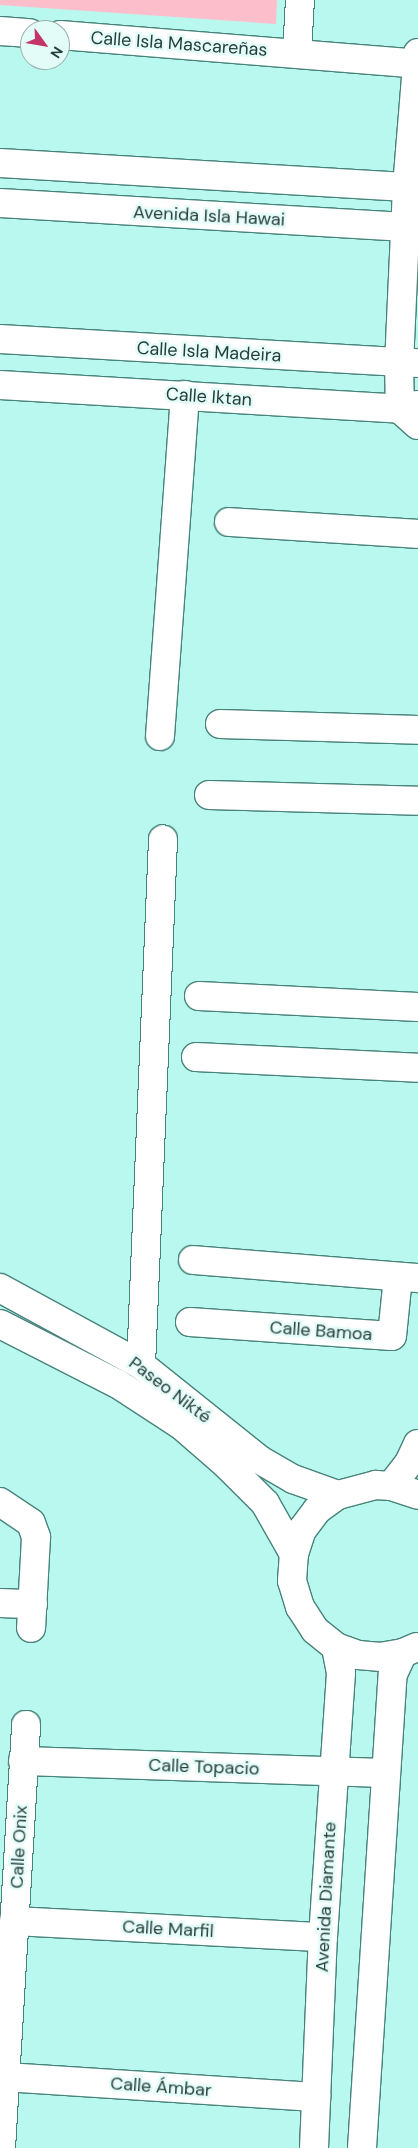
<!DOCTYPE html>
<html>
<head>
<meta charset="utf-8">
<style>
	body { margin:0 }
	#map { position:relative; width:418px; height:2148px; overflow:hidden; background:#b9f8ef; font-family:"DM Sans",sans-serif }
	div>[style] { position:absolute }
	.green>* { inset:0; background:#fdbecb }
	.roads { filter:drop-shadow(1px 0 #47837b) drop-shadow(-1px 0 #47837b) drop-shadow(0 1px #47837b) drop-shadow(0 -1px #47837b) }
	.minor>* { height:28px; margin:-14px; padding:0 14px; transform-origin:14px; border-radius:14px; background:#fff }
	span { translate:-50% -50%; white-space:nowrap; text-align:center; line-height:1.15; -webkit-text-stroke:5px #e4fcf8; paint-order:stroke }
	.street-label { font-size:18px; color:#263f3c }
	.north { position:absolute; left:20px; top:20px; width:50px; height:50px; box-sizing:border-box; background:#e4fcf8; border:1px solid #98b0ad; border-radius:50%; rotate:122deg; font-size:14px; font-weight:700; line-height:20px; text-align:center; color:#263f3c }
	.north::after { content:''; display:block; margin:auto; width:18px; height:22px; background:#c23564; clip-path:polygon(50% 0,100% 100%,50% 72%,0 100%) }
</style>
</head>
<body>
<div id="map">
	<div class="green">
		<i style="clip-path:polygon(0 0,277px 0,276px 24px,0 5px)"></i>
	</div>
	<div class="roads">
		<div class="minor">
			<i style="left:0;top:31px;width:30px;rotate:4deg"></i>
			<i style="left:60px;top:35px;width:359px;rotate:4.6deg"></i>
			<i style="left:297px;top:53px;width:53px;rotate:-86.8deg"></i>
			<i style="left:418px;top:53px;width:135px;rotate:94.7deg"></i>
			<i style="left:407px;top:188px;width:175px;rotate:92.6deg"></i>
			<i style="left:399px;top:363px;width:46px;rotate:88.8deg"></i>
			<i style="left:400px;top:409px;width:24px;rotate:42deg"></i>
			<i style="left:0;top:163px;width:419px;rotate:3.4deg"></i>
			<i style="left:0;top:203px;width:419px;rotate:3.4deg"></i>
			<i style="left:0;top:339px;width:419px;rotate:3.3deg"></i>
			<i style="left:0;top:385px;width:401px;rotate:3.4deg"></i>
			<i style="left:400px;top:409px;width:18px;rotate:-13deg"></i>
			<i style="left:229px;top:522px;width:189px;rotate:3.6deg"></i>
			<i style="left:220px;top:724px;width:198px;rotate:1.7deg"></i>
			<i style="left:160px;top:736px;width:342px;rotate:-85.8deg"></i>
			<i style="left:209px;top:795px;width:209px;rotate:1.6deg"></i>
			<i style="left:199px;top:996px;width:219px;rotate:2.9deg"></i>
			<i style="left:196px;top:1057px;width:222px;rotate:2.8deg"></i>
			<i style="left:193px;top:1260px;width:226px;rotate:4.6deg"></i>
			<i style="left:0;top:1288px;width:161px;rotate:28.6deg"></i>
			<i style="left:141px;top:1365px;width:152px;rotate:38.6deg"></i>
			<i style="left:260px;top:1460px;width:38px;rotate:30deg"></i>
			<i style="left:293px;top:1479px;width:48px;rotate:19.6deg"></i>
			<i style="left:190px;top:1322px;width:202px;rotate:4deg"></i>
			<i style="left:392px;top:1336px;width:59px;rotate:-84.2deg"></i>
			<i style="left:0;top:1324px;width:132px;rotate:27deg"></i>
			<i style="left:118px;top:1384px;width:75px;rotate:33.1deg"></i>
			<i style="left:181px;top:1425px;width:61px;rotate:41deg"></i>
			<i style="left:227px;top:1465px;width:54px;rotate:45deg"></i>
			<i style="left:265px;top:1503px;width:59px;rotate:60.4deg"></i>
			<i style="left:141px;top:1365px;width:526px;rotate:-87.6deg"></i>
			<i style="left:391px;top:1486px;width:29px;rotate:-52deg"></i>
			<i style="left:409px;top:1463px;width:21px;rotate:-65deg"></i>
			<i style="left:0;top:1502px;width:37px;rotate:34deg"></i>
			<i style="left:31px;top:1523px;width:15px;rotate:70deg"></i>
			<i style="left:36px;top:1537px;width:91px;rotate:93.1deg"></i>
			<i style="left:0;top:1603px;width:33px;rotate:2deg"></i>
			<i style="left:417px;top:1647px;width:15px;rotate:157deg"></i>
			<i style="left:403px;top:1653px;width:22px;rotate:170deg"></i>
			<i style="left:381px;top:1657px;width:23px;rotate:-175deg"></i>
			<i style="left:358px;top:1655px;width:23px;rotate:-160deg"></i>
			<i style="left:336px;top:1647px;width:27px;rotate:-141deg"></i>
			<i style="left:315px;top:1630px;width:27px;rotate:-123deg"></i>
			<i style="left:300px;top:1607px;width:27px;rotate:-107deg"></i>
			<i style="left:292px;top:1581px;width:27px;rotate:-86deg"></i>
			<i style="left:294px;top:1554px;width:25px;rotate:-72deg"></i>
			<i style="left:302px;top:1530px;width:25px;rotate:-53deg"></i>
			<i style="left:317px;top:1510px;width:26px;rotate:-36deg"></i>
			<i style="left:338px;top:1495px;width:39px;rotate:-15deg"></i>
			<i style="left:376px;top:1485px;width:15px;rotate:4deg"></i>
			<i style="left:391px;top:1486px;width:28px;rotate:18deg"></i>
			<i style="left:23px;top:1761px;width:362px;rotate:1.9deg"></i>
			<i style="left:14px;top:1921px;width:309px;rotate:3deg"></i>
			<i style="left:5px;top:2077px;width:312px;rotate:3.7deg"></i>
			<i style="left:1px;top:2148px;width:424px;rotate:-86.6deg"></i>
			<i style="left:314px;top:2148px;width:211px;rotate:-87.6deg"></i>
			<i style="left:323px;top:1937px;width:265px;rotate:-86.1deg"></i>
			<i style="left:341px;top:1673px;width:26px;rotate:-101deg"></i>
			<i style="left:362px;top:2148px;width:475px;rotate:-86.3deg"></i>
			<i style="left:393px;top:1674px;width:23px;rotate:-65deg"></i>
		</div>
	</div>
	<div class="street-label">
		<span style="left:179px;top:44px;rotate:4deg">Calle Isla Mascareñas</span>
		<span style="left:209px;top:216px;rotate:3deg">Avenida Isla Hawai</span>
		<span style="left:209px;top:352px;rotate:3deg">Calle Isla Madeira</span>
		<span style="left:209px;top:397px;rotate:4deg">Calle Iktan</span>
		<span style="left:321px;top:1331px;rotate:4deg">Calle Bamoa</span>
		<span style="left:170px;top:1390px;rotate:37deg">Paseo Nikté</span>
		<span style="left:204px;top:1767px;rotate:2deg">Calle Topacio</span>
		<span style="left:19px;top:1847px;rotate:-87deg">Calle Onix</span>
		<span style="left:326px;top:1897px;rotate:-87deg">Avenida Diamante</span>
		<span style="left:168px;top:1929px;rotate:3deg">Calle Marfil</span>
		<span style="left:161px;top:2087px;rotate:4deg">Calle Ámbar</span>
	</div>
	<div class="north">N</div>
</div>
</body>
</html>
